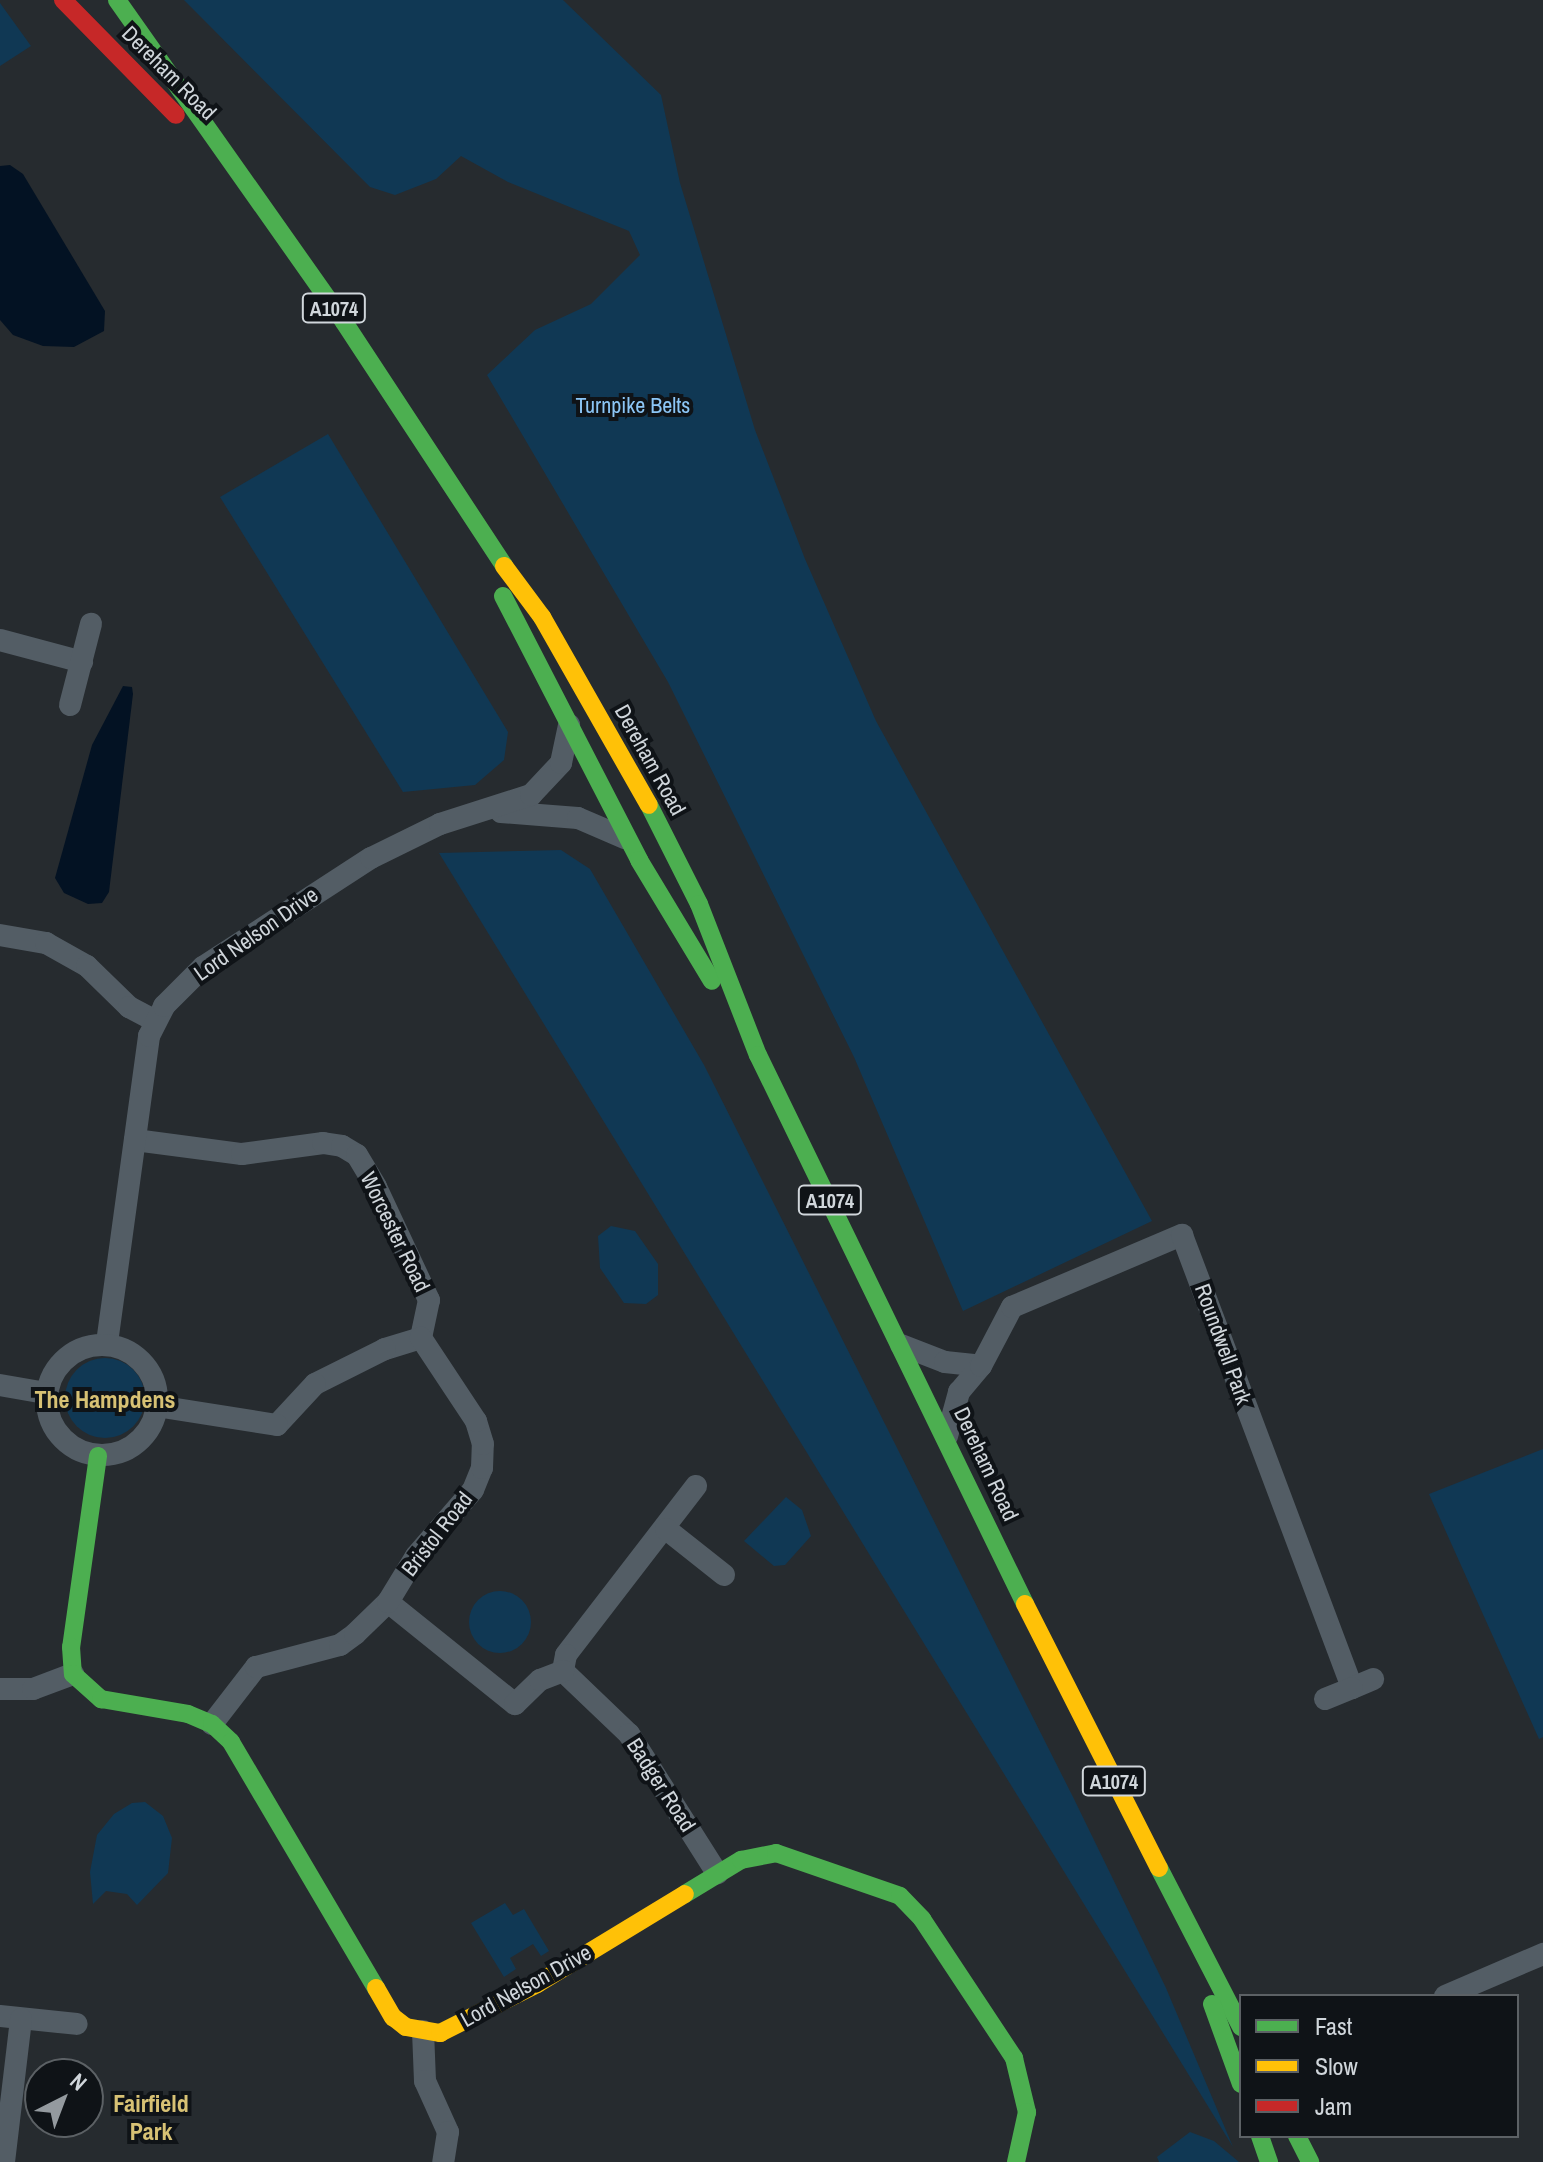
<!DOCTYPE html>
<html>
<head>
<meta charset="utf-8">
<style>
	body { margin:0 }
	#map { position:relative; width:1543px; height:2162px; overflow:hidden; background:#262b2f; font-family:"Archivo Narrow",sans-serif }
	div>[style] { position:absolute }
	.green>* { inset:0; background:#103854 }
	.round { border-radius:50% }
	.water>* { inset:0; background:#031223 }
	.street>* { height:22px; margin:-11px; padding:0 11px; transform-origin:11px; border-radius:11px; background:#535d65 }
	.street>.ring { margin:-11px; padding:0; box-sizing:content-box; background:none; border:22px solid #535d65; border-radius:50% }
	.fast>* { height:18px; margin:-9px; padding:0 9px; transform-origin:9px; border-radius:9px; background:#4caf50 }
	.slow>* { height:18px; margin:-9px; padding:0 9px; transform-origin:9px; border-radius:9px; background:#ffc107 }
	.jam>* { height:18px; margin:-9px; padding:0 9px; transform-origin:9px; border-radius:9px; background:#c62828 }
	span { translate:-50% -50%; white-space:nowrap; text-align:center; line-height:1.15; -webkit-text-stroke:8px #0f1317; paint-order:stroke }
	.shield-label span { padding:2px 6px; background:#0f1317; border:2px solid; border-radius:6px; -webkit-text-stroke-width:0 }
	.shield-label { font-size:20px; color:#d0d6db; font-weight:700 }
	.street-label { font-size:22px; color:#d0d6db }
	.park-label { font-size:22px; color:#8cc6f6 }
	.neighbourhood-label { font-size:24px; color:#d7c174; font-weight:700 }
	.legend { position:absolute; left:1239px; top:1994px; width:280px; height:144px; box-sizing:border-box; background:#0f1317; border:2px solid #5c6165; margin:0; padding:10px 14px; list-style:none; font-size:24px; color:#d0d6db }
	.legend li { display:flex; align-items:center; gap:16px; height:40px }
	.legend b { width:40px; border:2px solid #5c6165 }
	.north { position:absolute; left:24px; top:2058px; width:80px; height:80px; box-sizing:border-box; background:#0f1317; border:2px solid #5c6165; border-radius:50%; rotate:42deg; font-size:22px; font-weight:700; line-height:32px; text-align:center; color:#d0d6db }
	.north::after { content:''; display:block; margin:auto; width:28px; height:36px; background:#949a9f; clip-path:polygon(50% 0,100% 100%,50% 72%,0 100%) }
</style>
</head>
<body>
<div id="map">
	<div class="green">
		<i style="clip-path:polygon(184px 0,563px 0,661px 95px,680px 183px,755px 430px,805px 559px,876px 721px,1152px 1221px,963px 1311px,854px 1057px,668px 682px,487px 375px,535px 330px,591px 304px,640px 255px,629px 231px,508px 182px,461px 156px,436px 179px,395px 195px,370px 187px)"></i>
		<i style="clip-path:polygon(0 3px,31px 46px,0 66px)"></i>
		<i style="clip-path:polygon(328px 434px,508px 732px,504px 760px,475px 785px,403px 792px,220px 497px)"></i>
		<i style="clip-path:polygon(561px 850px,590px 869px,704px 1065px,1074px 1799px,1166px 1988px,1233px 2147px,439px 853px)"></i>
		<i style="clip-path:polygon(611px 1226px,635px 1231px,658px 1264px,658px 1295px,646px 1304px,624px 1303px,600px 1268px,598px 1236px)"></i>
		<i class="round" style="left:65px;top:1358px;width:80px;height:80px"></i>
		<i style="clip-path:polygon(1543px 1449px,1543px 1737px,1539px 1739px,1429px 1494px)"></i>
		<i style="clip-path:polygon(786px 1497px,802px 1510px,811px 1536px,785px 1565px,774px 1566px,744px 1541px)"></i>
		<i class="round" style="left:469px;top:1591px;width:62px;height:62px"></i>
		<i style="clip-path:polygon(145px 1802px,163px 1816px,172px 1838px,168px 1873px,137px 1905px,127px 1894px,106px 1891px,93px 1904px,90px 1872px,97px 1835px,114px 1814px,132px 1803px)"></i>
		<i style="clip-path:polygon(505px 1903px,513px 1915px,524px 1909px,549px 1951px,541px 1956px,533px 1944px,510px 1958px,516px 1969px,504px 1977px,471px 1923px)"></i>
		<i style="clip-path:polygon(1190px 2132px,1214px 2141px,1239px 2162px,1159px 2162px,1157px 2157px)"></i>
	</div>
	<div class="water">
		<i style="clip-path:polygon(10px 165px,23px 174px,105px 311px,104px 331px,74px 347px,43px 346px,13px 335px,0 320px,0 166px)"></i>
		<i style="clip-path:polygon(123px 686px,132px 687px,133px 694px,109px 892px,102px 903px,88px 904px,64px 893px,55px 878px,92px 745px)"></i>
	</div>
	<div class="street">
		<i style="left:0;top:640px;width:85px;rotate:15deg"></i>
		<i style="left:70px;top:705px;width:84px;rotate:-75.5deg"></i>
		<i style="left:501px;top:812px;width:77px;rotate:4.5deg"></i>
		<i style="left:578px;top:818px;width:51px;rotate:23.1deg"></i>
		<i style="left:0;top:935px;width:47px;rotate:9.9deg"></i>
		<i style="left:46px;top:943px;width:47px;rotate:29.3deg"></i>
		<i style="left:87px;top:966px;width:59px;rotate:44.3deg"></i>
		<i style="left:129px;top:1007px;width:30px;rotate:28deg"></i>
		<i style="left:135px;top:1140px;width:108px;rotate:7.5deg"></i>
		<i style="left:242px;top:1154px;width:82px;rotate:-7.7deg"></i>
		<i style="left:323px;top:1143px;width:19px;rotate:9deg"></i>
		<i style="left:342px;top:1146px;width:17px;rotate:31deg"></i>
		<i style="left:357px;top:1155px;width:37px;rotate:59deg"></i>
		<i style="left:376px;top:1187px;width:125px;rotate:64.9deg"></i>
		<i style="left:429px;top:1300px;width:39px;rotate:102deg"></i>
		<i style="left:421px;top:1338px;width:38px;rotate:163deg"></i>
		<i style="left:385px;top:1349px;width:78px;rotate:153.4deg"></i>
		<i style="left:315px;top:1384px;width:56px;rotate:132.8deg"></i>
		<i style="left:277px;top:1425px;width:121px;rotate:-171deg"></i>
		<i style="left:107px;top:1343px;width:310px;rotate:-82.2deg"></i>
		<i style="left:149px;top:1036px;width:34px;rotate:-63deg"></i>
		<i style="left:164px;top:1006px;width:55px;rotate:-45deg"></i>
		<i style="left:203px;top:967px;width:200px;rotate:-33deg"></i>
		<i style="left:371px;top:858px;width:77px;rotate:-26.2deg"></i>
		<i style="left:440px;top:824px;width:96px;rotate:-17.7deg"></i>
		<i style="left:531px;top:795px;width:44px;rotate:-46.8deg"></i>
		<i style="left:561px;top:763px;width:39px;rotate:-78deg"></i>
		<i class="ring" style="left:47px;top:1345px;width:88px;height:88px"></i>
		<i style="left:901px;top:1345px;width:47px;rotate:21.1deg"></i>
		<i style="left:945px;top:1362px;width:36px;rotate:6deg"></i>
		<i style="left:0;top:1385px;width:47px;rotate:9.9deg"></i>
		<i style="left:947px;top:1436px;width:46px;rotate:-74.7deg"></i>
		<i style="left:959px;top:1392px;width:34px;rotate:-50deg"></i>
		<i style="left:981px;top:1366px;width:67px;rotate:-62.3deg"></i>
		<i style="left:1012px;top:1307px;width:185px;rotate:-23deg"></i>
		<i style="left:1182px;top:1235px;width:484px;rotate:69.4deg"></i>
		<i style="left:1352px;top:1688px;width:23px;rotate:-23deg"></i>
		<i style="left:696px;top:1486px;width:213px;rotate:127.6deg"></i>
		<i style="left:566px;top:1655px;width:16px;rotate:101deg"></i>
		<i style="left:563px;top:1671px;width:91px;rotate:43.7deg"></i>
		<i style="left:629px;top:1734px;width:165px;rotate:57.7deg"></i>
		<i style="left:666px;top:1529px;width:74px;rotate:38.4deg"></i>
		<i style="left:388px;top:1602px;width:163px;rotate:38.8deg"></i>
		<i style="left:515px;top:1704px;width:35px;rotate:-44deg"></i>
		<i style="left:540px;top:1680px;width:25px;rotate:-21deg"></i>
		<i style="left:0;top:1689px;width:33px"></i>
		<i style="left:33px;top:1689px;width:43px;rotate:-20.6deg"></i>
		<i style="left:1325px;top:1699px;width:29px;rotate:-22deg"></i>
		<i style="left:212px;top:1724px;width:72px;rotate:-52.3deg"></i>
		<i style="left:256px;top:1667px;width:87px;rotate:-14.7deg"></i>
		<i style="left:340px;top:1645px;width:19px;rotate:-36deg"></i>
		<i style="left:355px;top:1634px;width:46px;rotate:-44.1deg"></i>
		<i style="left:388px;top:1602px;width:54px;rotate:-58.7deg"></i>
		<i style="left:416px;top:1556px;width:87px;rotate:-49.2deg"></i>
		<i style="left:473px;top:1490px;width:24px;rotate:-68deg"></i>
		<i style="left:482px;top:1468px;width:24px;rotate:-88deg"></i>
		<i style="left:483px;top:1444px;width:24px;rotate:-107deg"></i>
		<i style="left:476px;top:1421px;width:100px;rotate:-123.5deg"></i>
		<i style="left:1445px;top:1996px;width:107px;rotate:-23.2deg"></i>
		<i style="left:0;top:2016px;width:77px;rotate:5.9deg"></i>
		<i style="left:423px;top:2031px;width:50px;rotate:87.7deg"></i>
		<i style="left:425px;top:2081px;width:56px;rotate:65.7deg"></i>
		<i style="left:448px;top:2132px;width:30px;rotate:99deg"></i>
		<i style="left:4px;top:2162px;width:144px;rotate:-83.2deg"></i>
	</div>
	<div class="fast">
		<i style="left:117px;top:0;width:394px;rotate:54.8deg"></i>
		<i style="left:344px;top:322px;width:292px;rotate:56.7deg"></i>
		<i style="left:503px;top:596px;width:297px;rotate:62.7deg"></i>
		<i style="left:639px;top:860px;width:141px;rotate:58.9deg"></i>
		<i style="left:649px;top:805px;width:111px;rotate:63.2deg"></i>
		<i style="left:699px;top:904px;width:162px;rotate:68.7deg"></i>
		<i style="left:758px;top:1055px;width:610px;rotate:64.06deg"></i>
		<i style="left:98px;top:1456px;width:193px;rotate:98deg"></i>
		<i style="left:71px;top:1647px;width:27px;rotate:86deg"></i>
		<i style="left:73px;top:1674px;width:38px;rotate:42deg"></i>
		<i style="left:101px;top:1699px;width:88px;rotate:9.8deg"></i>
		<i style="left:188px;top:1714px;width:26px;rotate:23deg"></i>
		<i style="left:212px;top:1724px;width:26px;rotate:43deg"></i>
		<i style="left:231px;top:1742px;width:286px;rotate:59.5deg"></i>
		<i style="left:1159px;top:1868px;width:179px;rotate:62.7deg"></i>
		<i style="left:685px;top:1894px;width:66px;rotate:-31.3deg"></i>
		<i style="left:741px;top:1860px;width:36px;rotate:-11deg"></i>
		<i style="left:776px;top:1853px;width:131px;rotate:19.1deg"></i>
		<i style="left:900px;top:1896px;width:32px;rotate:46deg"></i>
		<i style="left:922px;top:1919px;width:167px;rotate:56.5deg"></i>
		<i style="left:1014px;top:2058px;width:56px;rotate:76.5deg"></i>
		<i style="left:1027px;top:2112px;width:51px;rotate:102.4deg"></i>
		<i style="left:1212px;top:2004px;width:85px;rotate:70.1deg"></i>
		<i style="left:1260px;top:2136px;width:28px;rotate:71deg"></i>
		<i style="left:1297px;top:2136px;width:29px;rotate:63deg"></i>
	</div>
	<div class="slow">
		<i style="left:504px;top:566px;width:64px;rotate:53.3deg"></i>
		<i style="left:542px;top:617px;width:216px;rotate:60.4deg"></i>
		<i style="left:1025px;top:1604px;width:296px;rotate:63.1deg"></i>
		<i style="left:376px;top:1988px;width:34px;rotate:60deg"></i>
		<i style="left:393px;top:2017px;width:16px;rotate:38deg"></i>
		<i style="left:406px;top:2027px;width:35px;rotate:10deg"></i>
		<i style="left:440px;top:2033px;width:109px;rotate:-26.8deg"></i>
		<i style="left:537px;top:1984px;width:173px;rotate:-31.3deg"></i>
	</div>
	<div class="jam">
		<i style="left:63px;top:0;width:161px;rotate:45.5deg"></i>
	</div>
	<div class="shield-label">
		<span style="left:334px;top:308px">A1074</span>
		<span style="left:830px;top:1200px">A1074</span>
		<span style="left:1114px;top:1781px">A1074</span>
	</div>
	<div class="street-label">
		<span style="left:169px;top:73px;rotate:45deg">Dereham Road</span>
		<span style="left:650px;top:760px;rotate:61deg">Dereham Road</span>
		<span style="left:256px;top:934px;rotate:-35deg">Lord Nelson Drive</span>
		<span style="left:395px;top:1232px;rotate:64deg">Worcester Road</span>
		<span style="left:1223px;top:1344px;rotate:70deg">Roundwell Park</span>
		<span style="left:986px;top:1464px;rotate:65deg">Dereham Road</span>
		<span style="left:437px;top:1534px;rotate:-52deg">Bristol Road</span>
		<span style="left:661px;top:1785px;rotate:57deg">Badger Road</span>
		<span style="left:526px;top:1986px;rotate:-29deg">Lord Nelson Drive</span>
	</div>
	<div class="park-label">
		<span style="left:633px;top:406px">Turnpike Belts</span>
	</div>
	<div class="neighbourhood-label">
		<span style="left:105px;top:1400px">The Hampdens</span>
		<span style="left:151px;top:2118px">Fairfield<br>Park</span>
	</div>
	<ul class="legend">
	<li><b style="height:10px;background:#4caf50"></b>Fast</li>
	<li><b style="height:10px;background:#ffc107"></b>Slow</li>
	<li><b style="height:10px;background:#c62828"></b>Jam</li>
	</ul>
	<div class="north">N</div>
</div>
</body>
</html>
